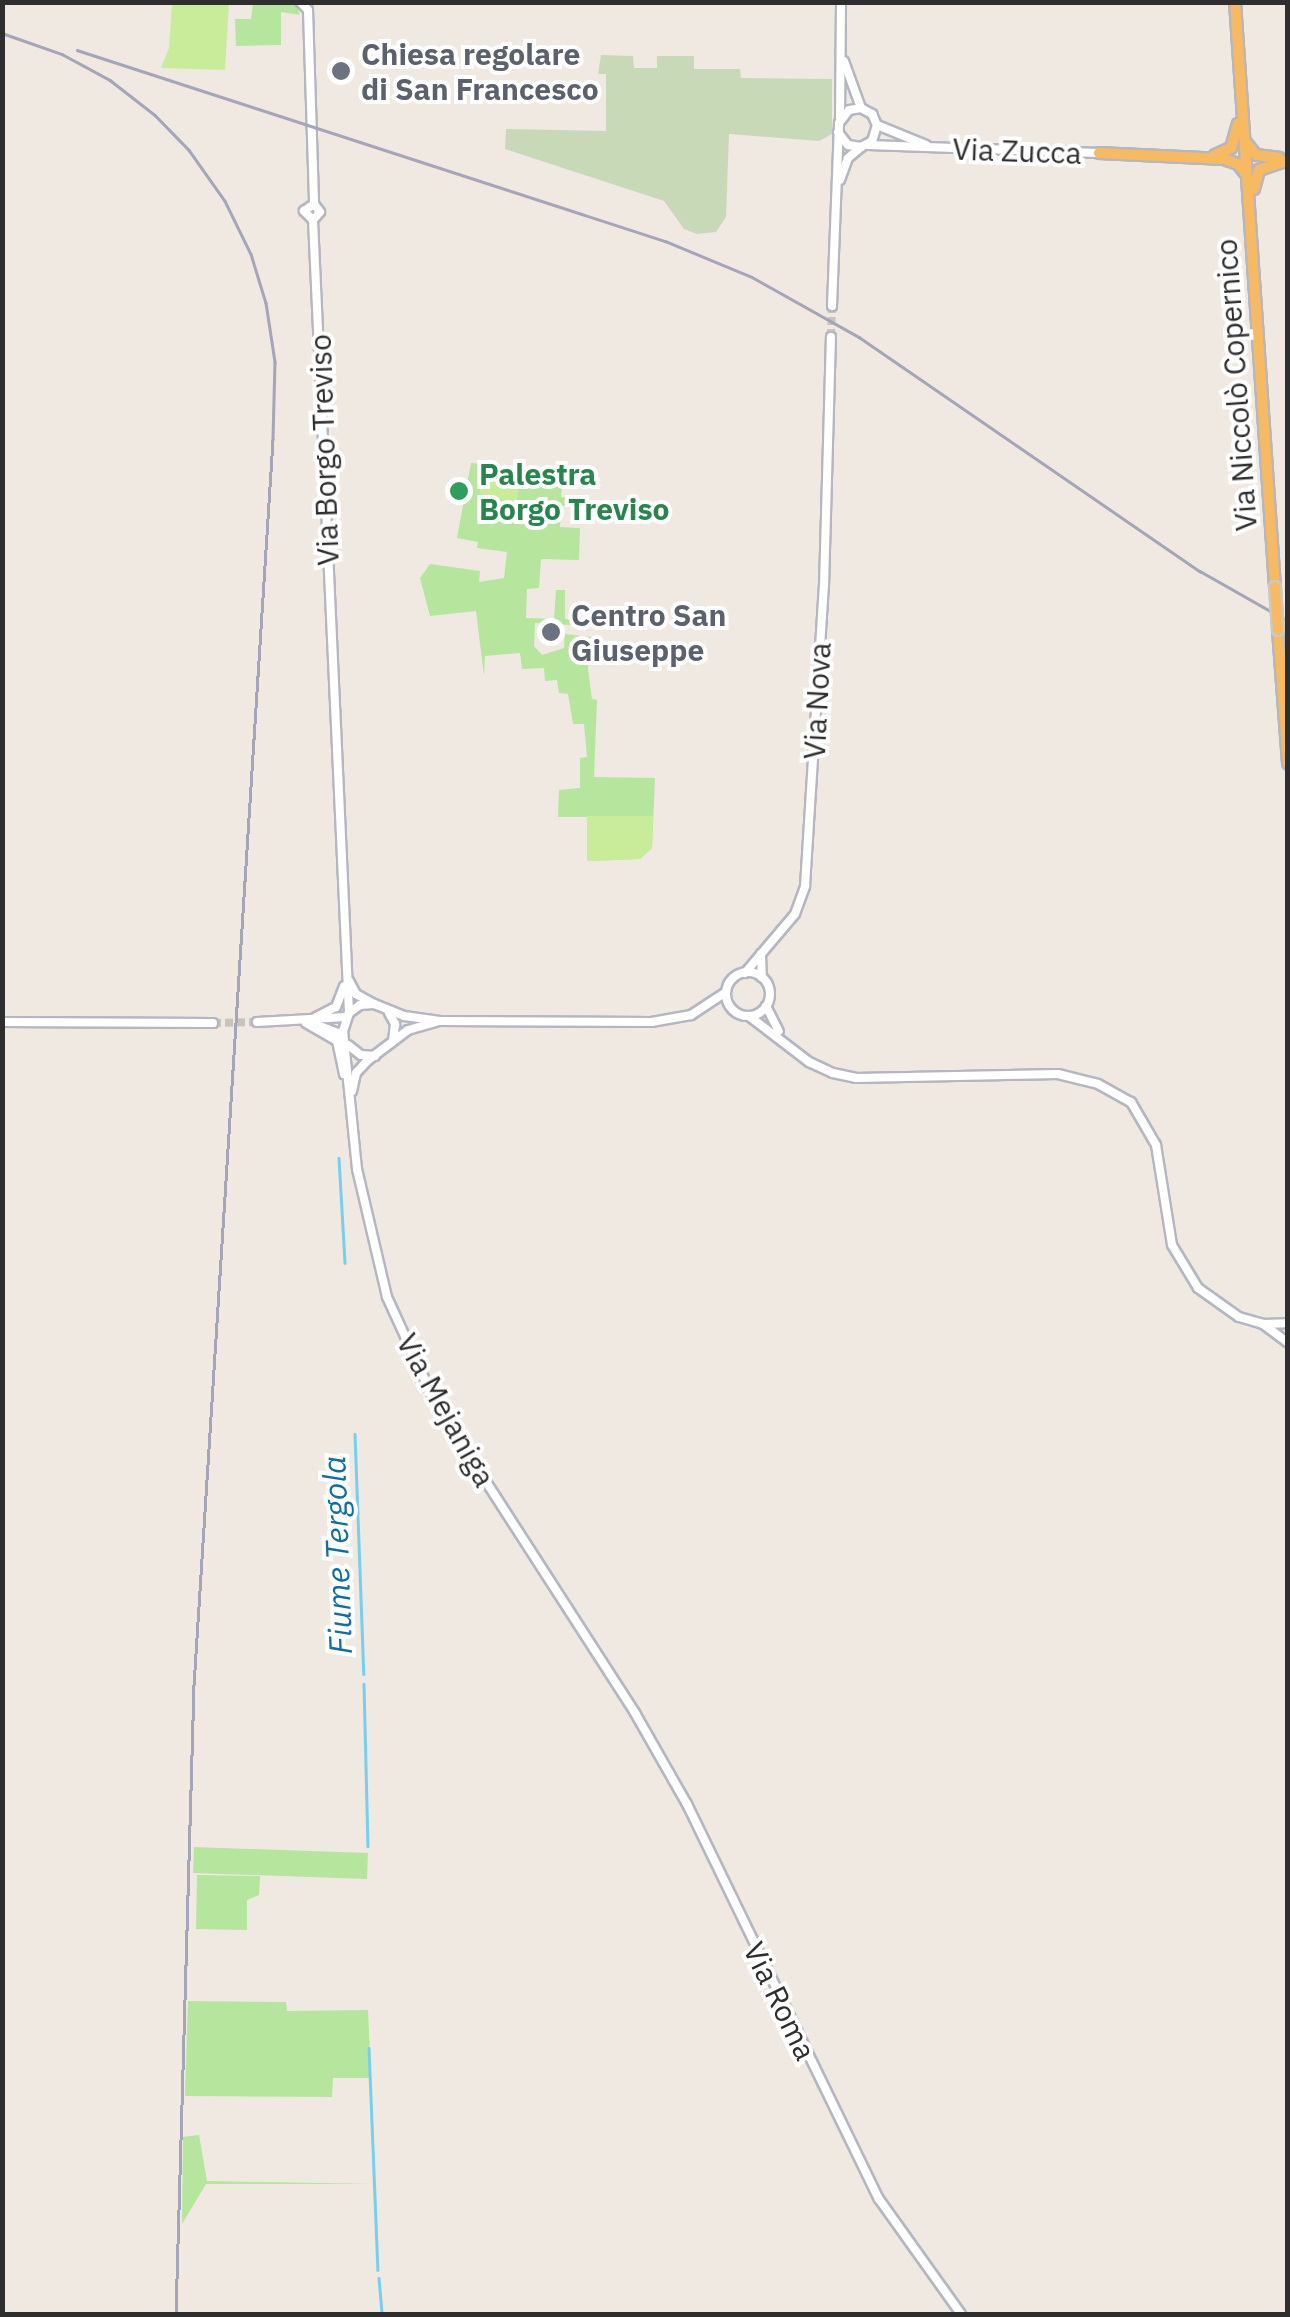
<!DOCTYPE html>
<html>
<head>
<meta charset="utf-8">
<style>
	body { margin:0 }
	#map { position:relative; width:1290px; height:2317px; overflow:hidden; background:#efe9e1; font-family:"IBM Plex Sans",sans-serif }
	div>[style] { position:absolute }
	.green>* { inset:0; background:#b6e59e; transform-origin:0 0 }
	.cemetery>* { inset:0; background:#c8d9b8 }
	.pitch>* { inset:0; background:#c9ec9a; transform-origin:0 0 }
	.stream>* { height:2.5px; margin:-1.25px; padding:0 1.25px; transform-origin:1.25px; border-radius:1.25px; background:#75cff0 }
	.tertiary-tunnel>* { height:8px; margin-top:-4px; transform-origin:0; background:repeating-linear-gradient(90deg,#c8c4bd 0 8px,transparent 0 12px) }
	.secondary-tunnel>* { height:8px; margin-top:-4px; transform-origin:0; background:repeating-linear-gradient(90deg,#c8c4bd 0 8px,transparent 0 12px) }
	.roads { filter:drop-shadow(2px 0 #b4b7c1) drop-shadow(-2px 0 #b4b7c1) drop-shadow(0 2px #b4b7c1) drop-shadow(0 -2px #b4b7c1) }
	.tertiary>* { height:8px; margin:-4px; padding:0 4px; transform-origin:4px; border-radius:4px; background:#fff }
	.secondary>* { height:8px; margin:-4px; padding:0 4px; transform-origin:4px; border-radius:4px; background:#fff }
	.secondary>.ring { margin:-4px; padding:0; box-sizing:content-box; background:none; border:8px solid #fff; border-radius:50% }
	.trunk>* { height:10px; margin:-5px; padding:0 5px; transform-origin:5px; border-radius:5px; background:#f8ba60 }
	.rail>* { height:2.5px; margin:-1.25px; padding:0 1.25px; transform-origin:1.25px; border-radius:1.25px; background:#a3a6b8 }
	.bridges { filter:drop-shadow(2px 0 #c9c9c9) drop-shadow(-2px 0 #c9c9c9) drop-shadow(0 2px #c9c9c9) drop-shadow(0 -2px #c9c9c9) }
	.trunk-bridge>* { height:10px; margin:-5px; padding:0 5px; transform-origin:5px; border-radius:5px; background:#f8ba60 }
	.dots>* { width:28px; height:28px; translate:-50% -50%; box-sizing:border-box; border:5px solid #fff; border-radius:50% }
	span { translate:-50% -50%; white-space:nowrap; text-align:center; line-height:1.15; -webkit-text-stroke:8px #fff; paint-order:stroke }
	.worship-label { font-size:30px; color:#5b616d; font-weight:700 }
	.left { translate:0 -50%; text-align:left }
	.street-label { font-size:30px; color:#2e2e2e }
	.leisure-label { font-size:30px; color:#27864d; font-weight:700 }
	.water-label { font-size:32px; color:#0d6fa3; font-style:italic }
	.frame { position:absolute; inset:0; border:5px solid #2e2e2e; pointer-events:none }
</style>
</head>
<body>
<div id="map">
	<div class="green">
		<i style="clip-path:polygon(253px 3px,296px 5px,300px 15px,281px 12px,281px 45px,236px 46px,235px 19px,251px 19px)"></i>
		<i style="clip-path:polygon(471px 463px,533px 469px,534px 483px,562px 486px,561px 497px,591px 500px,590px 506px,561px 506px,560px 527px,580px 528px,579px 560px,541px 559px,539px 588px,527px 589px,526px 618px,554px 619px,556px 590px,565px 590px,565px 619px,570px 620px,570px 625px,535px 623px,534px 646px,542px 655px,564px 648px,565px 634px,591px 637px,588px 669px,592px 699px,597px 700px,594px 777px,655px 778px,652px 848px,640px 859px,587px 861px,587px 817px,558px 817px,559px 790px,580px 788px,580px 758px,587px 757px,584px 724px,573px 724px,568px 694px,559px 693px,557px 680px,545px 681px,544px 668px,522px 669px,520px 653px,485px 656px,484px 676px,476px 611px,430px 616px,420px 578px,430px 564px,480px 571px,479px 582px,504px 578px,507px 552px,477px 548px,478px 542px,457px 538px)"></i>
		<i style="left:194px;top:1847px;width:174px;height:26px;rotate:2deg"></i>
		<i style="clip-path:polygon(197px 1875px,260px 1876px,259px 1895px,247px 1900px,247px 1930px,196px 1929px)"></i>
		<i style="clip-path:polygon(188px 2001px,286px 2002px,287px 2011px,368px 2010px,371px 2078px,333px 2078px,332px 2097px,185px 2096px)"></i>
		<i style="clip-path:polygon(199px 2135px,207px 2181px,373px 2184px,206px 2184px,182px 2224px,183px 2137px)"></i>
	</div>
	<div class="cemetery">
		<i style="clip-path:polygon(601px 55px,633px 56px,634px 68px,657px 68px,657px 56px,694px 56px,694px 69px,740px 69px,741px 78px,832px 79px,832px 134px,819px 141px,729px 134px,726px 217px,716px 232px,697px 234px,684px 229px,664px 201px,505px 149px,506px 129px,606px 131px,606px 74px,598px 74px)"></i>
	</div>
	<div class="pitch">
		<i style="clip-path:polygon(172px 3px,229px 3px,225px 70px,161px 68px,169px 48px)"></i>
		<i style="left:482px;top:475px;width:38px;height:22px;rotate:7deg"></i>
		<i style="clip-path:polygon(587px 816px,653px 816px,652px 848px,640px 859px,587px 861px)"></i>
	</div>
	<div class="stream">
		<i style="left:339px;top:1158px;width:105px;rotate:86.7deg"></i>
		<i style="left:355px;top:1434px;width:240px;rotate:87.9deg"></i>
		<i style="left:364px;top:1684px;width:162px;rotate:88.6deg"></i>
		<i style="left:369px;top:2048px;width:222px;rotate:87.7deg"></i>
		<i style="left:379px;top:2278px;width:36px;rotate:85deg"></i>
	</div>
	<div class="tertiary-tunnel">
		<i style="left:831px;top:337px;width:31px;rotate:-88deg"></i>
	</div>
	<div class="secondary-tunnel">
		<i style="left:213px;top:1023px;width:44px;rotate:-1.3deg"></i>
	</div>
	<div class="roads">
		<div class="tertiary">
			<i style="left:300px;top:2px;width:11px;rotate:45deg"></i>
			<i style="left:308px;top:10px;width:194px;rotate:88.2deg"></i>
			<i style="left:314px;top:204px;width:10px;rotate:53deg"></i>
			<i style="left:320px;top:212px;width:11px;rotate:131deg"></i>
			<i style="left:313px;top:220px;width:794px;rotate:87.4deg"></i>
			<i style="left:844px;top:61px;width:50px;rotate:70.1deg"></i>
			<i style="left:840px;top:118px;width:116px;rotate:-89.5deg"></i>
			<i style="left:877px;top:125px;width:53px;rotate:22.2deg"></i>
			<i style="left:868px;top:145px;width:231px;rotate:2deg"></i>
			<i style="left:840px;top:180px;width:23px;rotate:-70deg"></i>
			<i style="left:848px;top:158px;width:17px;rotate:-40deg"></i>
			<i style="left:313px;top:220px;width:13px;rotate:-135deg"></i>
			<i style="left:304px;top:211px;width:12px;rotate:-35deg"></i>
			<i style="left:832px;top:306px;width:183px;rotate:-87.8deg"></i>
			<i style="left:839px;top:123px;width:16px;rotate:-52deg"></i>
			<i style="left:849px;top:110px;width:12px;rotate:-9deg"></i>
			<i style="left:861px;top:108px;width:13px;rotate:29deg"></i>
			<i style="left:872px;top:114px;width:12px;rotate:66deg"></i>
			<i style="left:877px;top:125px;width:17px;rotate:107deg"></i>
			<i style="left:872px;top:141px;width:13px;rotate:151deg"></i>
			<i style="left:861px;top:147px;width:13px;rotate:-171deg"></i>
			<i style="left:848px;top:145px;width:16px;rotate:-128deg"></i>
			<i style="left:761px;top:954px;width:23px;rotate:88deg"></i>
			<i style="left:745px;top:973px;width:77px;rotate:-49.7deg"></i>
			<i style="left:795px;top:914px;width:30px;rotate:-70deg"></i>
			<i style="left:805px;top:886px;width:301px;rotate:-86.4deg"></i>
			<i style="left:824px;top:586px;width:249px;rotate:-88.4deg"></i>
			<i style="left:349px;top:981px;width:15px;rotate:62deg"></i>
			<i style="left:356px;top:994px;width:21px;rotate:29deg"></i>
			<i style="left:316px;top:1017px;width:22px;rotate:-27deg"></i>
			<i style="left:336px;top:1007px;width:22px;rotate:-69deg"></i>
		</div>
		<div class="secondary">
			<i class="ring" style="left:726px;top:972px;width:36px;height:36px"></i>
			<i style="left:726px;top:992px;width:42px;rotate:146.7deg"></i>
			<i style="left:691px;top:1015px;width:40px;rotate:170deg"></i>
			<i style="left:652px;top:1022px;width:212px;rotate:-179.7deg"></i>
			<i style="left:440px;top:1021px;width:36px;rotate:-172deg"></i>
			<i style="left:404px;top:1016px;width:32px;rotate:-158deg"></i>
			<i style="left:374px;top:1004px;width:14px;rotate:176deg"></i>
			<i style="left:360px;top:1005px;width:14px;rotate:144deg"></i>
			<i style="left:349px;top:1013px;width:19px;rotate:108deg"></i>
			<i style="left:343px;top:1031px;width:139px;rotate:84.2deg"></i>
			<i style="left:357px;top:1169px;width:131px;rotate:76.8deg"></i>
			<i style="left:387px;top:1297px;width:118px;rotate:65.4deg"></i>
			<i style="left:436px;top:1404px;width:368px;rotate:57.2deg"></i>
			<i style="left:635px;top:1713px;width:105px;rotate:60.3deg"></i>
			<i style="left:687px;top:1804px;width:439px;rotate:64.1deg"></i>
			<i style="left:879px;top:2199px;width:141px;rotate:54.5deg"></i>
			<i style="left:766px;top:1006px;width:28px;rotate:63deg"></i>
			<i style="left:389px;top:1013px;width:13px;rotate:61deg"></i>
			<i style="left:395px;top:1024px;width:17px;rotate:97deg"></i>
			<i style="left:749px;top:1016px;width:76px;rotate:37.5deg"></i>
			<i style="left:809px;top:1062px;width:26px;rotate:25deg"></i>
			<i style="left:833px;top:1073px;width:24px;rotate:12deg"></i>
			<i style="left:856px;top:1078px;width:202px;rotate:-1.1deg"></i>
			<i style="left:1058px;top:1074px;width:41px;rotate:14deg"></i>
			<i style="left:1098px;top:1084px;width:38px;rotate:29deg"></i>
			<i style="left:1131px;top:1102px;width:50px;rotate:59.8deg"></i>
			<i style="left:1156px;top:1145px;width:101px;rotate:80.9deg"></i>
			<i style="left:1172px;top:1245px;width:50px;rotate:58.8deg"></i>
			<i style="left:1198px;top:1288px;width:50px;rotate:35.3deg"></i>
			<i style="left:1239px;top:1317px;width:25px;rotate:16deg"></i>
			<i style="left:1263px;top:1324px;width:25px;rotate:-2deg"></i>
			<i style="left:2px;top:1022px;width:211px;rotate:0.3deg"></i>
			<i style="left:257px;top:1022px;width:89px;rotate:-3.2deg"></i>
			<i style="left:306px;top:1023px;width:36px;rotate:30deg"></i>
			<i style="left:337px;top:1041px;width:34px;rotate:78deg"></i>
			<i style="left:317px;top:1025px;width:28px;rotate:21deg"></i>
			<i style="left:348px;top:1045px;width:16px;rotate:38deg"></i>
			<i style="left:361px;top:1055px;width:14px;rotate:4deg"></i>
			<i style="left:352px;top:1091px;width:18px;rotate:-77deg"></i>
			<i style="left:356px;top:1073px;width:16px;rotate:-47deg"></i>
			<i style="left:367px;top:1061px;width:51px;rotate:-37.1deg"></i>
			<i style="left:408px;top:1030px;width:29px;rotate:-16deg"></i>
			<i style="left:1263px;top:1324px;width:31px;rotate:37deg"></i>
		</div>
		<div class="trunk">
			<i style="left:1235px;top:2px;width:586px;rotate:86.09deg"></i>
			<i style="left:1247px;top:144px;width:14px;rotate:51deg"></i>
			<i style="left:1256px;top:155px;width:23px;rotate:7deg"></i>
			<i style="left:1099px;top:153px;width:125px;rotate:2.7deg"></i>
			<i style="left:1224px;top:159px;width:15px;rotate:20deg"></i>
			<i style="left:1238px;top:164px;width:11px;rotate:52deg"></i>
			<i style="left:1215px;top:155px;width:17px;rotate:-24deg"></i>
			<i style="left:1231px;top:148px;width:25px;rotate:-74deg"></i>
			<i style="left:1254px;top:189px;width:20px;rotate:-75deg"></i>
			<i style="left:1259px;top:170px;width:31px;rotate:-19deg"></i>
			<i style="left:1278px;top:630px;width:134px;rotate:85.7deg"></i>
		</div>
	</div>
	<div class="rail">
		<i style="left:2px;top:33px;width:64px;rotate:19.3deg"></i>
		<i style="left:62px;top:54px;width:55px;rotate:28.4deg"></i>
		<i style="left:110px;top:80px;width:57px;rotate:37.9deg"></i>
		<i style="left:155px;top:115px;width:49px;rotate:45.8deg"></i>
		<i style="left:189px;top:150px;width:62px;rotate:54.8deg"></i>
		<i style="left:225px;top:201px;width:59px;rotate:63.9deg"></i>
		<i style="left:251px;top:254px;width:51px;rotate:73deg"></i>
		<i style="left:266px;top:303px;width:60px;rotate:81.3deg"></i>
		<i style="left:275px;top:362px;width:78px;rotate:91.5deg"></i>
		<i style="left:273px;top:440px;width:1249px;rotate:93.63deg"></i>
		<i style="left:194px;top:1686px;width:628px;rotate:91.64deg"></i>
		<i style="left:77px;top:50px;width:618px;rotate:18deg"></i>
		<i style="left:665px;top:241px;width:94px;rotate:22.5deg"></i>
		<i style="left:752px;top:277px;width:123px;rotate:29.3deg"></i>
		<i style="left:859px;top:337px;width:414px;rotate:34.5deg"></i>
		<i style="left:1200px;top:571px;width:101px;rotate:29.6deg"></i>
	</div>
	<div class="bridges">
		<div class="trunk-bridge">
			<i style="left:1275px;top:587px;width:43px;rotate:86deg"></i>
		</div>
	</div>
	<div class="dots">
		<i style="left:341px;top:71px;background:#6b7280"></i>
		<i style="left:459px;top:491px;background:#2e9e5b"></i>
		<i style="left:551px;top:632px;background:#6b7280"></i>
	</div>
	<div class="worship-label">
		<span class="left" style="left:361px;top:71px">Chiesa regolare<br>di San Francesco</span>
		<span class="left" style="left:571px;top:632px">Centro San<br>Giuseppe</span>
	</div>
	<div class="street-label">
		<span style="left:1017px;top:151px;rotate:2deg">Via Zucca</span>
		<span style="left:1236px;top:385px;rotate:-94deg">Via Niccolò Copernico</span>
		<span style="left:324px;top:450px;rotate:-92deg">Via Borgo Treviso</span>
		<span style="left:817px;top:701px;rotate:-87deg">Via Nova</span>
		<span style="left:446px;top:1410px;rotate:61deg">Via Mejaniga</span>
		<span style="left:780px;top:2001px;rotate:64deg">Via Roma</span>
	</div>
	<div class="leisure-label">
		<span class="left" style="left:479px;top:491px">Palestra<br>Borgo Treviso</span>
	</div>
	<div class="water-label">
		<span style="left:337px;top:1555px;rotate:-92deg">Fiume Tergola</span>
	</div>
	<div class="frame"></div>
</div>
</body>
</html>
